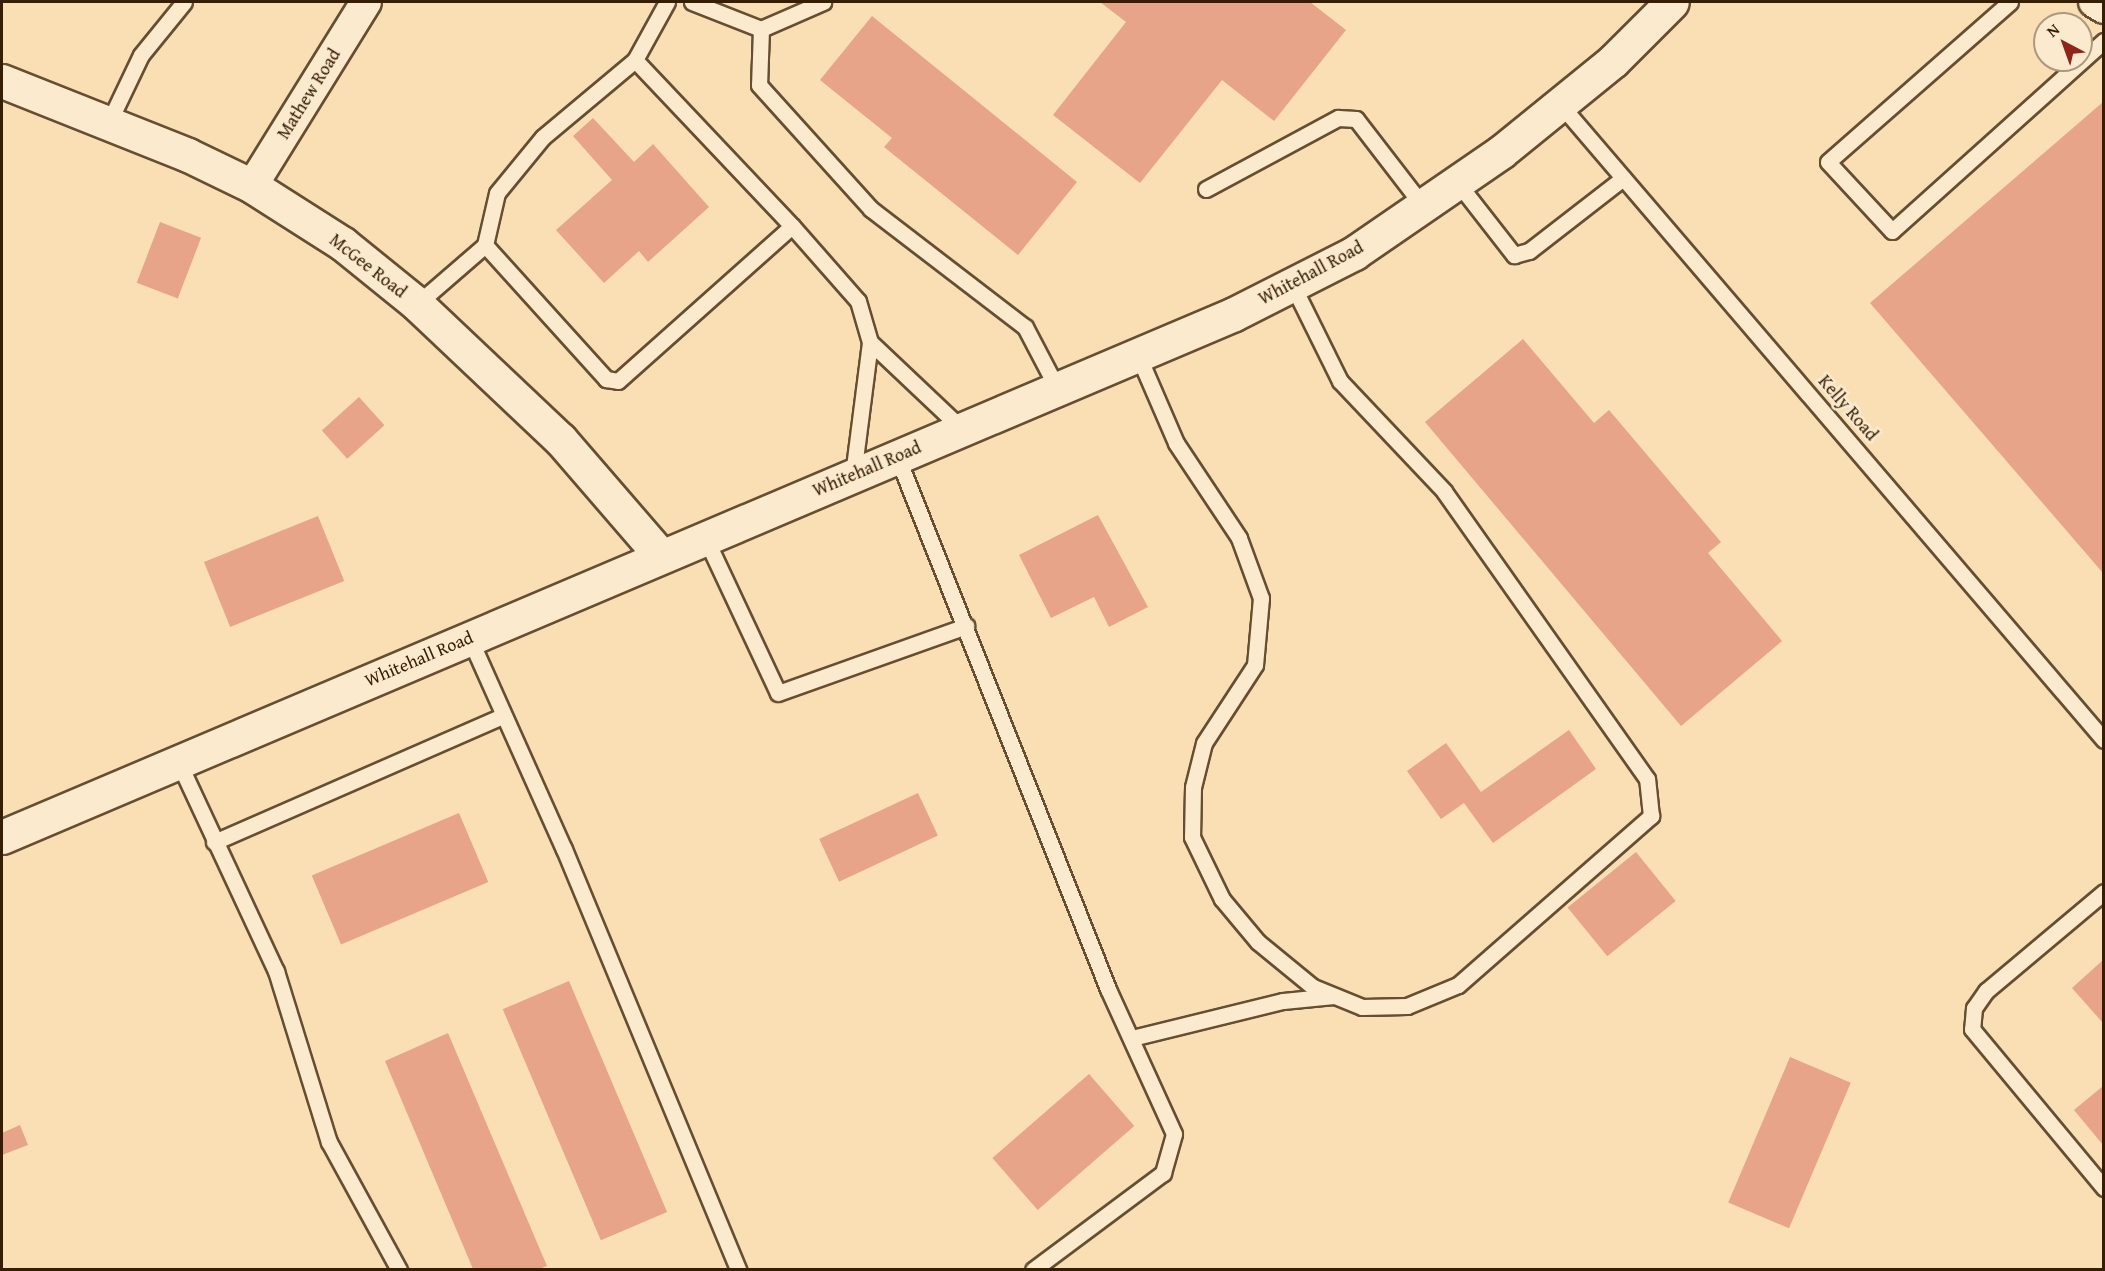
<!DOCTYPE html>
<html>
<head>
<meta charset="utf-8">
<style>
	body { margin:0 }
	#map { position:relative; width:2105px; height:1271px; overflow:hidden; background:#fadfb4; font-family:"Gentium Book Plus",serif }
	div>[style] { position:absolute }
	.building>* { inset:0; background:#e7a489; transform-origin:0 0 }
	.roads { filter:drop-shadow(2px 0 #664e31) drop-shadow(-2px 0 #664e31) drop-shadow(0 2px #664e31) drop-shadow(0 -2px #664e31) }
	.lane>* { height:15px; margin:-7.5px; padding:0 7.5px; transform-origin:7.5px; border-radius:7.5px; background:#fceace }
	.street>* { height:30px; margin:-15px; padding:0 15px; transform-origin:15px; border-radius:15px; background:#fceace }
	.secondary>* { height:33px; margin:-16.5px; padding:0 16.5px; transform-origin:16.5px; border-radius:16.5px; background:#fceace }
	span { translate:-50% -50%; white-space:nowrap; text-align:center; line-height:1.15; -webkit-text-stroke:5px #fceace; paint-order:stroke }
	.street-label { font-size:18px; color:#351e05 }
	.frame { position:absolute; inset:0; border:3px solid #351e05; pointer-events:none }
	.north { position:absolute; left:2033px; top:12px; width:60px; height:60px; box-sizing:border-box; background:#fceace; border:2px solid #ac987e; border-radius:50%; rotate:319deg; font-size:16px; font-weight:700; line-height:24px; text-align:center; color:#351e05 }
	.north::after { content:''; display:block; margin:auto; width:21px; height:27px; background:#8f2418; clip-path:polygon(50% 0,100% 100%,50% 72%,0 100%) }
</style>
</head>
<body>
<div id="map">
	<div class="building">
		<i style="clip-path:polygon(1100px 2px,1310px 2px,1346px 30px,1274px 121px,1222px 80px,1140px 183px,1053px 115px,1126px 22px)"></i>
		<i style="clip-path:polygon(872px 16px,1077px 182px,1018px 255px,884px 147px,892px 138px,820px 80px)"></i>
		<i style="clip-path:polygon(2103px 102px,2103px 573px,1870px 303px)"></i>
		<i style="clip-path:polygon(593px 118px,634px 162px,653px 144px,709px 207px,648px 262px,639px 251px,604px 283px,556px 230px,612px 180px,573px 136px)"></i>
		<i style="left:160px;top:222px;width:44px;height:65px;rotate:21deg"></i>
		<i style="clip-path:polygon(1523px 339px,1594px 423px,1609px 410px,1721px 542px,1708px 553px,1782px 641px,1681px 726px,1425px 422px)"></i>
		<i style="left:359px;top:397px;width:38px;height:50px;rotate:48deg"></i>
		<i style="clip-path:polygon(1098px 515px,1148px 607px,1109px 627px,1094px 597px,1051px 618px,1019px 555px)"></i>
		<i style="left:318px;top:516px;width:70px;height:123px;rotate:68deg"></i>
		<i style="clip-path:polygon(1569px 730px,1596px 769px,1493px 843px,1464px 803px,1441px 819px,1407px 771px,1446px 743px,1481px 792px)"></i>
		<i style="left:918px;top:793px;width:47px;height:109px;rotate:65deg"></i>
		<i style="left:459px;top:813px;width:75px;height:160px;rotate:67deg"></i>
		<i style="left:1636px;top:852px;width:63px;height:88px;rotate:51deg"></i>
		<i style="clip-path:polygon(2103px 960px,2103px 1023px,2072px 988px)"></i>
		<i style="left:569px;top:981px;width:251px;height:72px;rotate:67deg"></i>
		<i style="clip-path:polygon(448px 1033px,547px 1266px,539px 1269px,473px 1269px,385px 1061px)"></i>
		<i style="left:1790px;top:1057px;width:66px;height:158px;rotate:23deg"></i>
		<i style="left:1089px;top:1074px;width:69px;height:128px;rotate:49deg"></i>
		<i style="clip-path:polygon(2103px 1086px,2103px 1145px,2074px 1110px)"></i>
		<i style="clip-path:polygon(20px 1125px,28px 1145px,2px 1155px,2px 1133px)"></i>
	</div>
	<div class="roads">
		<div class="lane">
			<i style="left:692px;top:2px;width:74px;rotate:21.4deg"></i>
			<i style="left:761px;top:29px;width:56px;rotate:92deg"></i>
			<i style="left:759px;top:85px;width:167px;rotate:47.9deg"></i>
			<i style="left:871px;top:209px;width:194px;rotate:37.5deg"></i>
			<i style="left:1025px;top:327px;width:69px;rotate:62.3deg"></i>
			<i style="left:2010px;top:2px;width:242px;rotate:138.7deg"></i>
			<i style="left:1828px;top:162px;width:94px;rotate:47.2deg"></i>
			<i style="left:1892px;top:231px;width:285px;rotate:-41.9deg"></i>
			<i style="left:761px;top:29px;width:68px;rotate:-23.5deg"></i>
			<i style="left:635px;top:60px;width:228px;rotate:46.6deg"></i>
			<i style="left:1560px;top:104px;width:837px;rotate:49.46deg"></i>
			<i style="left:109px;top:122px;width:74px;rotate:-64.5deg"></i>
			<i style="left:141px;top:55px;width:68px;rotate:-50.9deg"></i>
			<i style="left:1457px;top:182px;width:93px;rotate:52deg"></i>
			<i style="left:1514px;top:255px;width:16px;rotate:-15deg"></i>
			<i style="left:1529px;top:251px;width:119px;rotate:-37.8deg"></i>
			<i style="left:1206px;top:189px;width:150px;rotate:-28.3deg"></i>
			<i style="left:1338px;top:118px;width:18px;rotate:3deg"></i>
			<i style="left:1356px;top:119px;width:110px;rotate:52.4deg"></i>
			<i style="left:485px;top:245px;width:53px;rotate:-77deg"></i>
			<i style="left:497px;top:193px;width:72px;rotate:-50.6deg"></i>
			<i style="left:543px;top:137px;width:120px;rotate:-39.9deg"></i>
			<i style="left:635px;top:60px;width:66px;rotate:-61.1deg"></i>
			<i style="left:417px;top:304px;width:90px;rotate:-40.9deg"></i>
			<i style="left:485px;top:245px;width:181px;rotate:47.9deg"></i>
			<i style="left:606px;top:379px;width:12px;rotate:9deg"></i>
			<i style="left:618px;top:381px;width:233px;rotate:-41.7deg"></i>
			<i style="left:792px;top:226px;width:100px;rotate:48.7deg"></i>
			<i style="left:858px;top:301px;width:43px;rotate:73.7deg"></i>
			<i style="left:1138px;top:355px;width:96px;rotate:66.6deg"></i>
			<i style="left:1176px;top:443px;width:114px;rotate:56.4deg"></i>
			<i style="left:1239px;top:538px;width:64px;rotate:69.9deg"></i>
			<i style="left:1261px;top:598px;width:67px;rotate:95.1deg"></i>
			<i style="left:1255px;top:665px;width:93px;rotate:123.2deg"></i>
			<i style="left:1204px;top:743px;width:45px;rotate:104deg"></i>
			<i style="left:1193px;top:787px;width:50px;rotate:91.1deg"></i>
			<i style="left:1192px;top:837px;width:69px;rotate:64.2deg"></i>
			<i style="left:1222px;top:899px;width:56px;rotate:50.1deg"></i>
			<i style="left:1258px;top:942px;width:71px;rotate:39.3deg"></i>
			<i style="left:1313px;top:987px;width:53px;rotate:22.2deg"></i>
			<i style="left:1362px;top:1007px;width:45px;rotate:-1.3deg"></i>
			<i style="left:1407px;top:1006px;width:55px;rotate:-22.4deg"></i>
			<i style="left:1458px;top:985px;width:257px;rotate:-41.2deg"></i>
			<i style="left:1651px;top:816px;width:37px;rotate:-96deg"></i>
			<i style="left:1647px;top:779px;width:352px;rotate:-125.2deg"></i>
			<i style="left:1444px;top:491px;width:151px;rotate:-133.4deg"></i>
			<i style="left:1340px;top:381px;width:108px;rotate:-116.3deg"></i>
			<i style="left:897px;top:456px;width:573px;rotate:68.4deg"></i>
			<i style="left:1108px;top:989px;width:159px;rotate:65.5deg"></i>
			<i style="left:1174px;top:1134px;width:41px;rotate:105.8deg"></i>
			<i style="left:1163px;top:1173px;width:162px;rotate:143.3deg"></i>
			<i style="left:853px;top:475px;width:134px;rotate:-82.7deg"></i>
			<i style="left:870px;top:342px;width:127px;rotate:43.4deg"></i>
			<i style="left:705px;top:537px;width:172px;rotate:64.9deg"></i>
			<i style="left:778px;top:693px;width:200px;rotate:-19.6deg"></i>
			<i style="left:469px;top:637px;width:232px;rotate:65.9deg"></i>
			<i style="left:564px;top:849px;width:456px;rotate:67.5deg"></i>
			<i style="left:178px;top:761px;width:232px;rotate:65deg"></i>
			<i style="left:276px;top:971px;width:179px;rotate:72.8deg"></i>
			<i style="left:329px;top:1142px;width:146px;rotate:61.3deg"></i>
			<i style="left:214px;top:842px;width:315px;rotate:-23.6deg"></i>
			<i style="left:2104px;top:892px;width:154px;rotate:140deg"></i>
			<i style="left:1986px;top:991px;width:21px;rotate:125deg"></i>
			<i style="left:1974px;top:1008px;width:21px;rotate:95deg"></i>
			<i style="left:1972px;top:1029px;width:207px;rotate:50.3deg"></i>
			<i style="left:1132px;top:1038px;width:155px;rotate:-13.8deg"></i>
			<i style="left:1283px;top:1001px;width:51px;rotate:-5.6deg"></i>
		</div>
		<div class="street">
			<i style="left:2094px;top:2px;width:12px;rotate:31deg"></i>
			<i style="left:252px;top:186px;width:216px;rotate:-58.2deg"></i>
		</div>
		<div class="secondary">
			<i style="left:2px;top:81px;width:200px;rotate:21.7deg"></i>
			<i style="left:188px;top:155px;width:71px;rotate:25.8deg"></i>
			<i style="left:252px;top:186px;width:108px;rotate:32.5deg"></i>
			<i style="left:343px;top:244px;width:95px;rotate:39deg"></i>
			<i style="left:417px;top:304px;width:197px;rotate:43.4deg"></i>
			<i style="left:560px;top:439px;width:155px;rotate:49.2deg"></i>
			<i style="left:2px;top:837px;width:1338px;rotate:-23deg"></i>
			<i style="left:1234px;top:314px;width:135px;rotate:-26.9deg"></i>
			<i style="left:1354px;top:253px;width:178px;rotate:-34.5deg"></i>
			<i style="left:1501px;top:152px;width:144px;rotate:-39.1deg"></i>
			<i style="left:1613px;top:61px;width:83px;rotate:-45deg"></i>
		</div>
	</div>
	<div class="street-label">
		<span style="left:309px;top:94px;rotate:-58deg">Mathew Road</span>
		<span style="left:368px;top:266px;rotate:38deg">McGee Road</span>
		<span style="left:1311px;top:273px;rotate:-28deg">Whitehall Road</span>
		<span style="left:1848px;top:408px;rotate:49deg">Kelly Road</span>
		<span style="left:867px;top:469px;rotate:-23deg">Whitehall Road</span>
		<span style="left:419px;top:659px;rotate:-23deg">Whitehall Road</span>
	</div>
	<div class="frame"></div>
	<div class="north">N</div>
</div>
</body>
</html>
